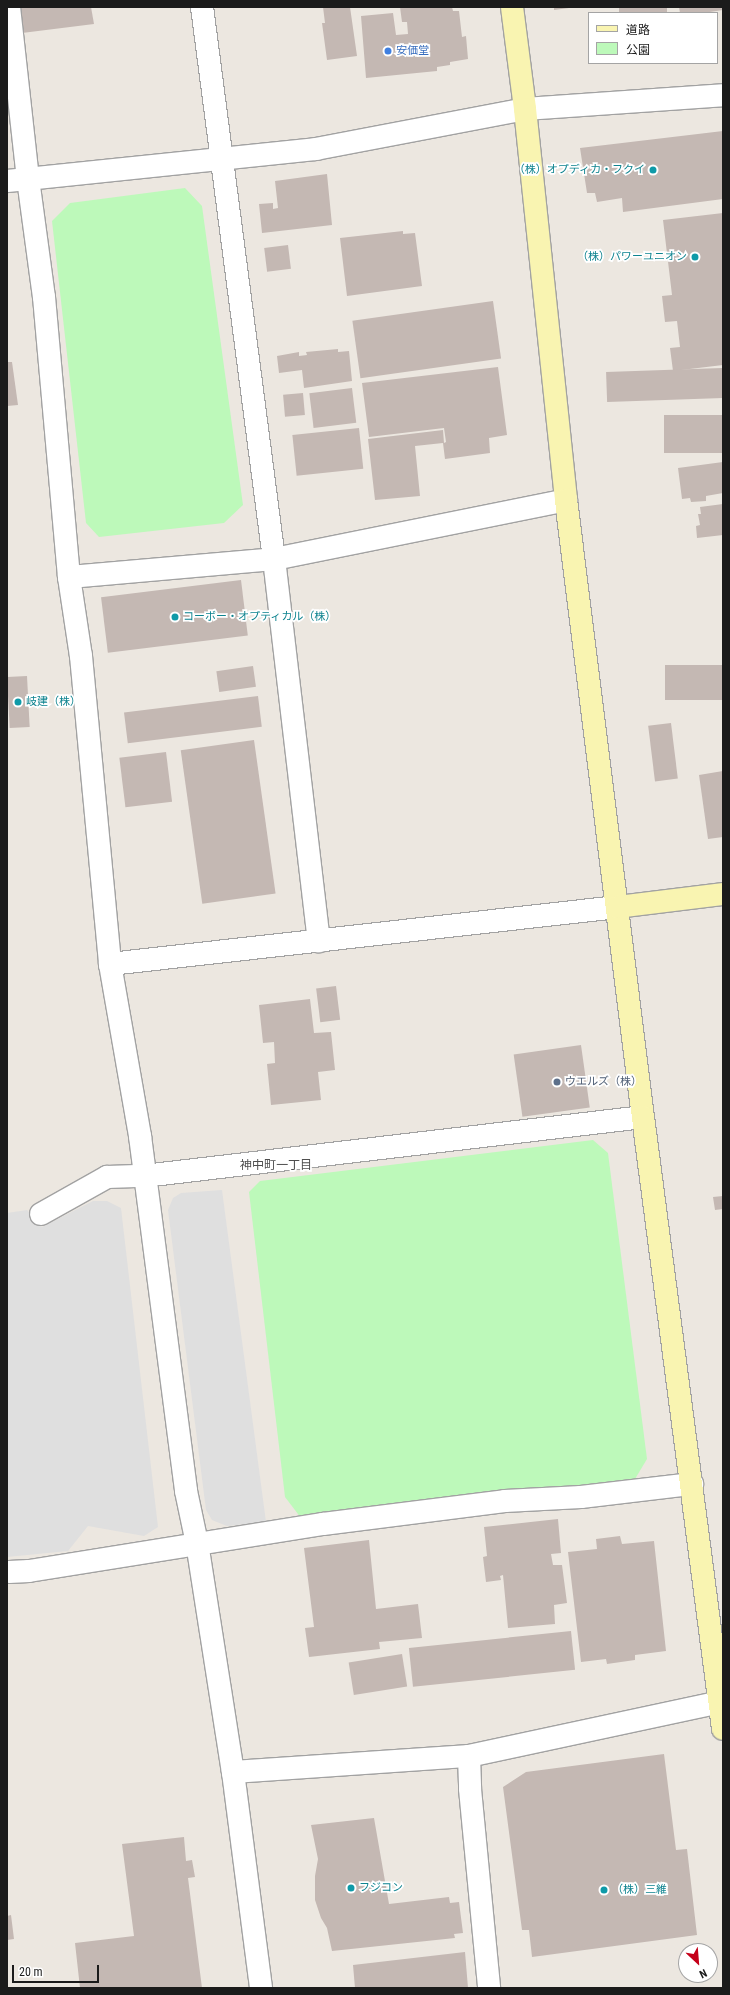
<!DOCTYPE html>
<html>
<head>
<meta charset="utf-8">
<style>
	body { margin:0 }
	#map { position:relative; width:730px; height:1995px; overflow:hidden; background:#ece7e0; font-family:"Roboto Condensed","Noto Sans JP",sans-serif }
	div>[style] { position:absolute }
	.park>* { inset:0; background:#bdf9ba }
	.parking>* { inset:0; background:#dfdfdf }
	.building>* { inset:0; background:#c4b8b3; transform-origin:0 0 }
	.roads { filter:drop-shadow(1px 0 #a2a2a2) drop-shadow(-1px 0 #a2a2a2) drop-shadow(0 1px #a2a2a2) drop-shadow(0 -1px #a2a2a2) }
	.street>* { height:22px; margin:-11px; padding:0 11px; transform-origin:11px; border-radius:11px; background:#fff }
	.secondary>* { height:22px; margin:-11px; padding:0 11px; transform-origin:11px; border-radius:11px; background:#f9f4b1 }
	.dots>* { width:11px; height:11px; translate:-50% -50%; box-sizing:border-box; border:2px solid #fff; border-radius:50% }
	span { translate:-50% -50%; white-space:nowrap; text-align:center; line-height:1.15; -webkit-text-stroke:3.5px #fff; paint-order:stroke }
	.shop-label { font-size:11px; color:#366cbe }
	.left { translate:0 -50%; text-align:left }
	.culture-label { font-size:11px; color:#0d838f }
	.right { translate:-100% -50%; text-align:right }
	.service-label { font-size:11px; color:#4e5e75 }
	.neighbourhood-label { font-size:12px; color:#4e4e4e }
	.frame { position:absolute; inset:0; border:8px solid #1b1b1b; pointer-events:none }
	.legend { position:absolute; left:588px; top:12px; width:130px; height:52px; box-sizing:border-box; background:#fff; border:1px solid #a4a4a4; margin:0; padding:5px 7px; list-style:none; font-size:12px; color:#1b1b1b }
	.legend li { display:flex; align-items:center; gap:8px; height:20px }
	.legend b { width:20px; border:1px solid #a4a4a4 }
	.north { position:absolute; left:678px; top:1943px; width:40px; height:40px; box-sizing:border-box; background:#fff; border:1px solid #a4a4a4; border-radius:50%; rotate:154deg; font-size:11px; font-weight:700; line-height:16px; text-align:center; color:#1b1b1b }
	.north::after { content:''; display:block; margin:auto; width:14px; height:18px; background:#c50019; clip-path:polygon(50% 0,100% 100%,50% 72%,0 100%) }
	.scale { position:absolute; left:12px; top:1965px; width:87px; height:18px; box-sizing:border-box; border:2px solid #1b1b1b; border-top:0; padding-left:5px; font-size:12px; line-height:14px; white-space:nowrap; color:#1b1b1b; -webkit-text-stroke:3px #fff; paint-order:stroke }
</style>
</head>
<body>
<div id="map">
	<div class="park">
		<i style="clip-path:polygon(185px 188px,202px 206px,243px 505px,224px 523px,99px 537px,86px 523px,52px 221px,70px 203px)"></i>
		<i style="clip-path:polygon(593px 1140px,608px 1153px,647px 1459px,635px 1479px,301px 1518px,285px 1497px,249px 1192px,260px 1181px)"></i>
	</div>
	<div class="parking">
		<i style="clip-path:polygon(222px 1190px,266px 1522px,227px 1526px,212px 1520px,206px 1510px,168px 1210px,173px 1198px,181px 1193px)"></i>
		<i style="clip-path:polygon(93px 1201px,107px 1201px,121px 1208px,158px 1527px,144px 1536px,88px 1526px,68px 1551px,7px 1557px,7px 1213px,27px 1210px,42px 1227px)"></i>
	</div>
	<div class="building">
		<i style="clip-path:polygon(19px 7px,91px 7px,94px 24px,22px 33px)"></i>
		<i style="clip-path:polygon(323px 7px,350px 7px,357px 56px,327px 60px,322px 23px,325px 23px)"></i>
		<i style="clip-path:polygon(400px 7px,452px 7px,453px 11px,459px 11px,462px 37px,466px 36px,468px 59px,450px 62px,450px 65px,437px 67px,437px 71px,366px 78px,361px 16px,393px 13px,396px 35px,408px 34px,407px 22px,402px 22px)"></i>
		<i style="clip-path:polygon(554px 7px,569px 7px,569px 8px,554px 10px)"></i>
		<i style="left:619px;top:7px;width:48px;height:6px"></i>
		<i style="clip-path:polygon(679px 7px,723px 7px,723px 10px,703px 13px,680px 13px)"></i>
		<i style="clip-path:polygon(723px 131px,723px 199px,623px 212px,622px 198px,597px 202px,595px 193px,587px 193px,580px 148px)"></i>
		<i style="clip-path:polygon(327px 174px,332px 225px,262px 233px,259px 204px,273px 203px,273px 209px,278px 208px,275px 181px)"></i>
		<i style="clip-path:polygon(723px 213px,723px 365px,673px 371px,670px 348px,680px 347px,677px 321px,665px 322px,662px 296px,672px 295px,663px 220px)"></i>
		<i style="clip-path:polygon(403px 231px,403px 234px,415px 233px,422px 286px,347px 296px,340px 238px)"></i>
		<i style="left:288px;top:245px;width:24px;height:24px;rotate:83deg"></i>
		<i style="left:493px;top:301px;width:58px;height:142px;rotate:82deg"></i>
		<i style="clip-path:polygon(338px 349px,338px 352px,349px 351px,352px 381px,304px 388px,302px 370px,279px 373px,277px 356px,299px 352px,299px 356px,307px 355px,306px 352px)"></i>
		<i style="clip-path:polygon(7px 362px,12px 362px,18px 405px,7px 406px)"></i>
		<i style="clip-path:polygon(498px 367px,507px 435px,489px 438px,490px 453px,445px 459px,443px 443px,415px 446px,420px 496px,375px 500px,368px 439px,443px 430px,444px 443px,446px 442px,444px 428px,369px 437px,362px 383px)"></i>
		<i style="left:722px;top:368px;width:30px;height:116px;rotate:88deg"></i>
		<i style="left:352px;top:388px;width:35px;height:43px;rotate:83deg"></i>
		<i style="left:303px;top:393px;width:22px;height:20px;rotate:85deg"></i>
		<i style="left:723px;top:415px;width:38px;height:59px;rotate:90deg"></i>
		<i style="left:359px;top:428px;width:41px;height:67px;rotate:84deg"></i>
		<i style="clip-path:polygon(723px 462px,723px 493px,706px 496px,706px 501px,691px 502px,690px 498px,682px 499px,678px 468px)"></i>
		<i style="clip-path:polygon(723px 504px,723px 535px,697px 538px,696px 526px,700px 525px,698px 514px,701px 514px,700px 507px)"></i>
		<i style="left:241px;top:580px;width:56px;height:141px;rotate:83deg"></i>
		<i style="left:723px;top:665px;width:35px;height:58px;rotate:90deg"></i>
		<i style="left:253px;top:666px;width:21px;height:37px;rotate:82deg"></i>
		<i style="left:27px;top:676px;width:51px;height:20px;rotate:87deg"></i>
		<i style="left:258px;top:696px;width:31px;height:135px;rotate:83deg"></i>
		<i style="left:671px;top:723px;width:56px;height:23px;rotate:83deg"></i>
		<i style="left:254px;top:740px;width:155px;height:74px;rotate:82deg"></i>
		<i style="left:166px;top:752px;width:50px;height:47px;rotate:83deg"></i>
		<i style="clip-path:polygon(723px 771px,723px 837px,708px 839px,699px 775px)"></i>
		<i style="left:336px;top:986px;width:34px;height:20px;rotate:83deg"></i>
		<i style="clip-path:polygon(310px 999px,314px 1033px,331px 1032px,335px 1070px,318px 1072px,321px 1100px,271px 1105px,267px 1064px,275px 1063px,274px 1042px,263px 1043px,259px 1005px)"></i>
		<i style="left:581px;top:1045px;width:63px;height:68px;rotate:82deg"></i>
		<i style="clip-path:polygon(723px 1196px,723px 1209px,715px 1210px,713px 1197px)"></i>
		<i style="clip-path:polygon(558px 1519px,561px 1553px,551px 1554px,553px 1565px,562px 1565px,567px 1603px,554px 1605px,555px 1624px,508px 1628px,503px 1575px,500px 1576px,501px 1580px,486px 1582px,483px 1557px,487px 1556px,484px 1527px)"></i>
		<i style="clip-path:polygon(620px 1536px,622px 1544px,654px 1541px,666px 1651px,635px 1655px,635px 1660px,607px 1664px,606px 1659px,581px 1662px,568px 1552px,597px 1549px,596px 1539px)"></i>
		<i style="clip-path:polygon(369px 1540px,376px 1609px,418px 1604px,422px 1638px,379px 1642px,380px 1649px,309px 1657px,305px 1628px,314px 1627px,304px 1548px)"></i>
		<i style="left:571px;top:1631px;width:39px;height:163px;rotate:84deg"></i>
		<i style="left:402px;top:1654px;width:33px;height:54px;rotate:81deg"></i>
		<i style="clip-path:polygon(664px 1754px,676px 1850px,687px 1849px,697px 1935px,532px 1957px,529px 1930px,522px 1930px,503px 1787px,526px 1772px)"></i>
		<i style="clip-path:polygon(374px 1818px,389px 1904px,449px 1897px,450px 1903px,459px 1902px,463px 1933px,454px 1934px,455px 1938px,332px 1951px,327px 1928px,321px 1918px,315px 1900px,315px 1876px,318px 1859px,311px 1825px)"></i>
		<i style="clip-path:polygon(184px 1837px,186px 1861px,192px 1860px,195px 1877px,188px 1878px,202px 1988px,80px 1988px,75px 1943px,134px 1936px,122px 1844px)"></i>
		<i style="clip-path:polygon(11px 1915px,14px 1939px,7px 1940px,7px 1916px)"></i>
		<i style="clip-path:polygon(465px 1952px,468px 1988px,355px 1988px,353px 1965px)"></i>
	</div>
	<div class="roads">
		<div class="street">
			<i style="left:9px;top:7px;width:173px;rotate:83.7deg"></i>
			<i style="left:28px;top:179px;width:119px;rotate:82.3deg"></i>
			<i style="left:44px;top:297px;width:281px;rotate:84.9deg"></i>
			<i style="left:69px;top:577px;width:80px;rotate:81.4deg"></i>
			<i style="left:81px;top:656px;width:309px;rotate:84.6deg"></i>
			<i style="left:110px;top:964px;width:175px;rotate:80.1deg"></i>
			<i style="left:140px;top:1136px;width:358px;rotate:82.6deg"></i>
			<i style="left:186px;top:1491px;width:53px;rotate:78.1deg"></i>
			<i style="left:197px;top:1543px;width:232px;rotate:81.1deg"></i>
			<i style="left:233px;top:1772px;width:218px;rotate:82.6deg"></i>
			<i style="left:202px;top:7px;width:557px;rotate:82.57deg"></i>
			<i style="left:274px;top:559px;width:385px;rotate:83.3deg"></i>
			<i style="left:7px;top:181px;width:311px;rotate:-5.9deg"></i>
			<i style="left:316px;top:149px;width:213px;rotate:-10.8deg"></i>
			<i style="left:525px;top:109px;width:198px;rotate:-4deg"></i>
			<i style="left:69px;top:577px;width:206px;rotate:-5deg"></i>
			<i style="left:274px;top:559px;width:298px;rotate:-11.4deg"></i>
			<i style="left:110px;top:964px;width:510px;rotate:-6.41deg"></i>
			<i style="left:41px;top:1214px;width:76px;rotate:-29.3deg"></i>
			<i style="left:107px;top:1177px;width:37px;rotate:-2deg"></i>
			<i style="left:144px;top:1176px;width:502px;rotate:-6.74deg"></i>
			<i style="left:9px;top:1572px;width:20px;rotate:-3deg"></i>
			<i style="left:29px;top:1571px;width:298px;rotate:-9.1deg"></i>
			<i style="left:323px;top:1524px;width:183px;rotate:-7.2deg"></i>
			<i style="left:505px;top:1501px;width:76px;rotate:-3deg"></i>
			<i style="left:581px;top:1497px;width:112px;rotate:-6.7deg"></i>
			<i style="left:469px;top:1756px;width:33px;rotate:88deg"></i>
			<i style="left:470px;top:1789px;width:200px;rotate:84.5deg"></i>
			<i style="left:233px;top:1772px;width:237px;rotate:-3.9deg"></i>
			<i style="left:469px;top:1756px;width:257px;rotate:-12.1deg"></i>
		</div>
		<div class="secondary">
			<i style="left:512px;top:7px;width:103px;rotate:82.7deg"></i>
			<i style="left:525px;top:109px;width:393px;rotate:84deg"></i>
			<i style="left:566px;top:500px;width:622px;rotate:82.89deg"></i>
			<i style="left:643px;top:1117px;width:617px;rotate:82.55deg"></i>
			<i style="left:617px;top:907px;width:107px;rotate:-7deg"></i>
		</div>
	</div>
	<div class="dots">
		<i style="left:388px;top:51px;background:#3f7fe0"></i>
		<i style="left:653px;top:170px;background:#0f9aa8"></i>
		<i style="left:695px;top:257px;background:#0f9aa8"></i>
		<i style="left:175px;top:617px;background:#0f9aa8"></i>
		<i style="left:18px;top:702px;background:#0f9aa8"></i>
		<i style="left:557px;top:1082px;background:#5c6f8a"></i>
		<i style="left:351px;top:1888px;background:#0f9aa8"></i>
		<i style="left:604px;top:1890px;background:#0f9aa8"></i>
	</div>
	<div class="shop-label">
		<span class="left" style="left:396px;top:51px">安価堂</span>
	</div>
	<div class="culture-label">
		<span class="right" style="left:645px;top:170px">（株）オプディカ・フクイ</span>
		<span class="right" style="left:687px;top:257px">（株）パワーユニオン</span>
		<span class="left" style="left:183px;top:617px">コーボー・オプティカル（株）</span>
		<span class="left" style="left:26px;top:702px">岐建（株）</span>
		<span class="left" style="left:359px;top:1888px">フジコン</span>
		<span class="left" style="left:612px;top:1890px">（株）三維</span>
	</div>
	<div class="service-label">
		<span class="left" style="left:565px;top:1082px">ウエルズ（株）</span>
	</div>
	<div class="neighbourhood-label">
		<span style="left:276px;top:1166px">神中町一丁目</span>
	</div>
	<div class="frame"></div>
	<ul class="legend">
	<li><b style="height:5px;background:#f9f4b1"></b>道路</li>
	<li><b style="height:11px;background:#bdf9ba"></b>公園</li>
	</ul>
	<div class="north">N</div>
	<div class="scale">20 m</div>
</div>
</body>
</html>
